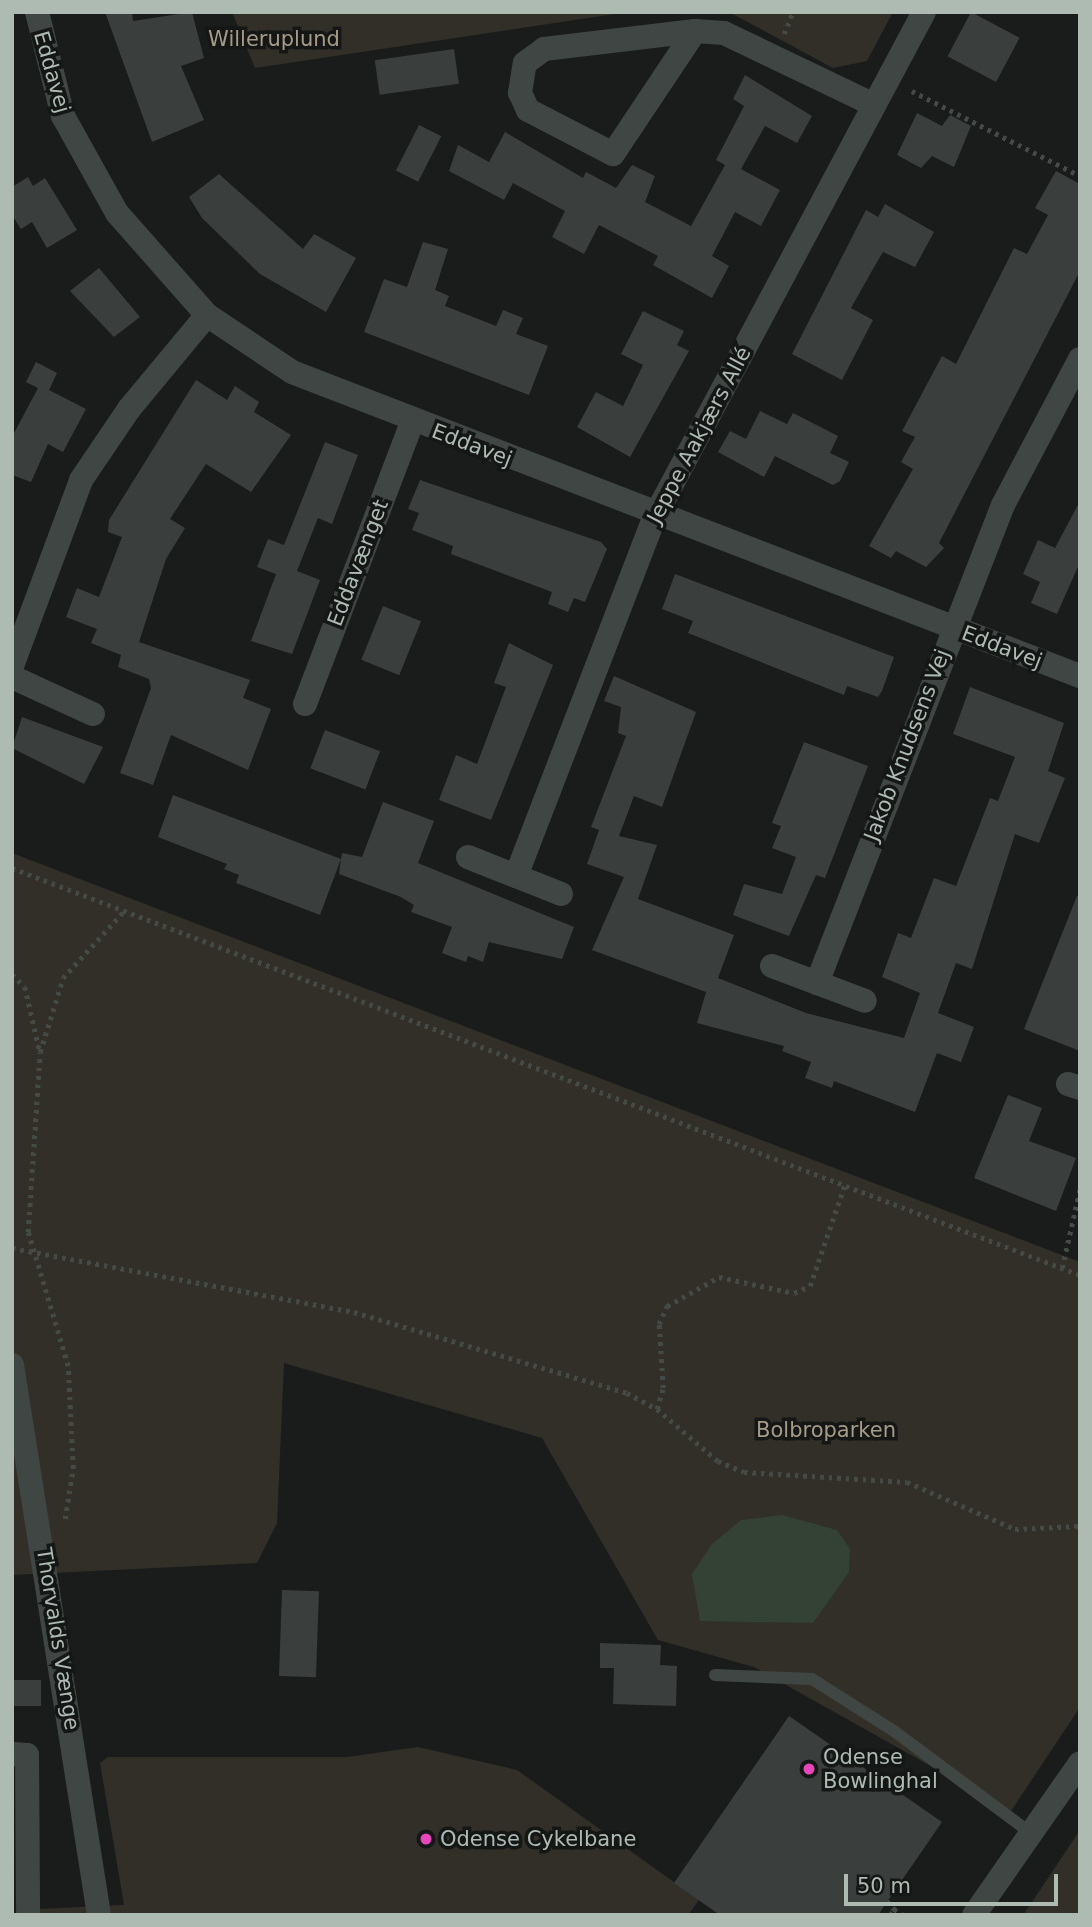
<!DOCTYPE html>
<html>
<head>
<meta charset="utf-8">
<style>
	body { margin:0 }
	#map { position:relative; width:1092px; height:1927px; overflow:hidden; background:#1a1c1c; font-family:"DejaVu Sans",sans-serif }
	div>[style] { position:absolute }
	.green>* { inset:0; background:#312f28 }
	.water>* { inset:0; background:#334234 }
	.building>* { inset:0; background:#3a3e3c; transform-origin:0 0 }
	.path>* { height:4.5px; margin-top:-2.25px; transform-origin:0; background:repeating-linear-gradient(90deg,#444a46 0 3.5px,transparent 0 8.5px) }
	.service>* { height:12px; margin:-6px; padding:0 6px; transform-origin:6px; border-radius:6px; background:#404643 }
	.minor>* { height:24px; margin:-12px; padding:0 12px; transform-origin:12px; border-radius:12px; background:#404643 }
	.dots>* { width:19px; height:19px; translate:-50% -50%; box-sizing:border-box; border:4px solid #151717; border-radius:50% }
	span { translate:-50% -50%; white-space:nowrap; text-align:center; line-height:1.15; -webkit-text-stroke:7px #151717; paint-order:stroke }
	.park-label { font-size:21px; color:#a59b86 }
	.street-label { font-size:21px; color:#aebbb2 }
	.poi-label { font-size:21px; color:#aebbb2 }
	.left { translate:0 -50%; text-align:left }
	.frame { position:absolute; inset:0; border:14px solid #aebbb2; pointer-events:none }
	.scale { position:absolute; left:844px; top:1874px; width:214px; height:32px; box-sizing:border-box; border:4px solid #aebbb2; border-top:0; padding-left:9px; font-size:21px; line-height:24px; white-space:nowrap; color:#aebbb2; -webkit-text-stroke:5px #151717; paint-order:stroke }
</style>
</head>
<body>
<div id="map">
	<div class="green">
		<i style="clip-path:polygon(232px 12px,628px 12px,255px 68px)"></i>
		<i style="clip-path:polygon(729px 12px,893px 12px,867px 61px,833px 68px)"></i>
		<i style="clip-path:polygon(12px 853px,1080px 1262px,1080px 1707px,1011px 1811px,754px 1667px,658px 1640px,542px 1438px,284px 1363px,277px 1523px,257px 1563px,12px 1575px)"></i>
		<i style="clip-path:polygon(418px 1747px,517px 1770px,699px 1900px,688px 1915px,39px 1915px,39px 1909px,124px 1905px,100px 1763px,108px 1757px,347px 1757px)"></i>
		<i style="clip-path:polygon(1080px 1830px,1080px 1915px,1023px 1915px,1030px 1905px)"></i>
	</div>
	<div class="water">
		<i style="clip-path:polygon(782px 1515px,837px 1530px,850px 1549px,849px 1572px,813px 1623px,700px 1621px,692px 1574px,712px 1544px,741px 1520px)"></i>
	</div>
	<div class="building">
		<i style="clip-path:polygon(105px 12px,132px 12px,133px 21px,192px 12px,204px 58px,181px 66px,204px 120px,152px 142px)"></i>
		<i style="left:971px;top:12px;width:55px;height:50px;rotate:28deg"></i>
		<i style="left:454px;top:49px;width:35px;height:80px;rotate:82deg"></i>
		<i style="clip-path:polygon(745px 75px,812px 116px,797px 143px,765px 126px,741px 169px,780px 190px,761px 226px,735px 212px,712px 256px,729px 266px,712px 298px,653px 265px,658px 256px,599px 225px,584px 254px,552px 237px,565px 211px,513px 183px,504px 200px,449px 171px,458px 145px,489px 162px,505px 132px,583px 178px,586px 172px,616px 188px,632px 165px,655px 176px,645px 202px,691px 226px,725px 165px,716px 160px,744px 106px,733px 99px)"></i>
		<i style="clip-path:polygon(917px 113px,942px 126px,950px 115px,971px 126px,954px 167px,932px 156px,921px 168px,897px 155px)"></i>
		<i style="left:419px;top:125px;width:25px;height:51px;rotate:27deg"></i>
		<i style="clip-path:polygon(1056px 171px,1080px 184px,1080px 271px,939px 543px,944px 548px,926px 567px,896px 551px,891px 558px,869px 546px,913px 469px,901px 462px,915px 437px,902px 431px,942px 356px,956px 364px,1014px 248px,1027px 254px,1048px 215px,1035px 208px)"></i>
		<i style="clip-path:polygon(219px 174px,303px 249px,314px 234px,356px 258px,326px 312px,260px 274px,202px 218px,189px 197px)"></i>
		<i style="clip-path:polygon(28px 177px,33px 186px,45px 178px,77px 230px,47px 248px,32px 222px,21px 229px,12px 215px,12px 187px)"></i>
		<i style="clip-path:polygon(885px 204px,934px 232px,915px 267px,883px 252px,873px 269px,851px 308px,873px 320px,842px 380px,792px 354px,866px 210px,878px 217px)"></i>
		<i style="clip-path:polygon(423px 242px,448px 249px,435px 290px,449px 296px,445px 306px,496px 326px,503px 310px,523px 318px,516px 334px,548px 346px,529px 395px,364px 332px,384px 279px,407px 287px)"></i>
		<i style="clip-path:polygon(99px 268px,140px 317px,114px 337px,70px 291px)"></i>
		<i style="clip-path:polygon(643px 311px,684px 331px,677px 345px,689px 351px,630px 457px,577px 427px,596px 392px,623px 406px,643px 365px,621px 354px)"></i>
		<i style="clip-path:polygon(36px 362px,57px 373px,49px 390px,86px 409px,63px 452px,48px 444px,31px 482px,12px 475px,12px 437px,38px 388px,26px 382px)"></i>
		<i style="clip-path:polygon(196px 380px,227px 400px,235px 386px,259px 402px,254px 412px,291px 435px,251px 492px,206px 464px,170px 519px,185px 528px,166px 559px,139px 642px,250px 680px,243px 698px,271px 709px,248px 770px,171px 735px,153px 785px,120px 773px,151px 688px,149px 679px,118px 667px,121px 655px,91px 643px,97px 629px,66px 617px,77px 588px,99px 597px,122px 537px,108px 532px,109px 520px)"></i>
		<i style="clip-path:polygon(760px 411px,787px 424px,793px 413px,838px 436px,830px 453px,849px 462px,840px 481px,833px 485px,775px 456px,764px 477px,718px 452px,730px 431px,746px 439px)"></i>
		<i style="clip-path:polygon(325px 442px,358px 455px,332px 524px,318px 518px,297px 571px,320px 580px,292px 654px,251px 641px,276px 574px,257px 567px,268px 539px,284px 545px)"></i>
		<i style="clip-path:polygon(420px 480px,601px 542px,607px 549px,585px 602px,574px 598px,568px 612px,548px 604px,552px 592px,451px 554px,453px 546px,412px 530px,419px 513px,408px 509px)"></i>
		<i style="clip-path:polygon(1080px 501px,1080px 562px,1057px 614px,1031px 603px,1040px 582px,1023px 574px,1038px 540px,1055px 548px)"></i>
		<i style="clip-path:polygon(675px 574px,894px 657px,882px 691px,878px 697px,847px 686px,844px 695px,688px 633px,693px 621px,662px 609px)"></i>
		<i style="left:383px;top:606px;width:41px;height:58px;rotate:22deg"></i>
		<i style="clip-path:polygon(509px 643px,553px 665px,491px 820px,439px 800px,456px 755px,477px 764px,506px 687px,494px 683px)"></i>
		<i style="clip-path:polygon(614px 676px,696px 712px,662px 807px,634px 796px,619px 836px,657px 845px,638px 899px,734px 935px,718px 978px,806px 1013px,904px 1038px,920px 993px,882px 977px,898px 933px,911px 938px,934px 878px,956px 886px,990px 798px,998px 801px,1015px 757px,953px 734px,970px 687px,1064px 723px,1048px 771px,1065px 778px,1039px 843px,1015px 834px,972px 969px,956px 963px,938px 1013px,974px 1027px,961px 1062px,937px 1053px,915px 1112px,834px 1081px,832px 1088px,805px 1078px,811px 1062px,782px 1051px,784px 1046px,697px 1023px,706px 992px,592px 950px,624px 877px,587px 864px,599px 830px,591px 827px,626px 736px,618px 733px,621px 707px,604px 701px)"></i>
		<i style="clip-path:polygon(22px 717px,103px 747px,84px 784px,12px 748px)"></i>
		<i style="left:325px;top:730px;width:59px;height:41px;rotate:21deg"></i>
		<i style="clip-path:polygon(804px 742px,868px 766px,825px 878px,816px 875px,789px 936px,733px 915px,744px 884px,782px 894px,796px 857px,772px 848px,781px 826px,772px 823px)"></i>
		<i style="clip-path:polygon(173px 795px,341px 859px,342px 853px,362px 857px,383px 802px,434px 821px,418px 863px,574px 927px,562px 959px,489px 942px,483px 962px,468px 956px,466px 962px,442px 953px,452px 927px,411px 912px,414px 905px,401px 897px,339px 874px,341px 859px,320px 915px,236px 883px,239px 875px,224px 869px,227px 864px,158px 837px)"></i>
		<i style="clip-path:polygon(1077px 896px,1080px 896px,1080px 1051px,1024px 1029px)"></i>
		<i style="clip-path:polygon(1008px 1095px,1042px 1108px,1029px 1141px,1076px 1158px,1056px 1211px,974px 1178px)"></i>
		<i style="left:282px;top:1590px;width:37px;height:86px;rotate:2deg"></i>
		<i style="clip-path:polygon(600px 1643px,661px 1645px,660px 1665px,677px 1666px,676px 1706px,613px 1704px,614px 1668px,600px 1668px)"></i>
		<i style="left:12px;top:1680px;width:29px;height:26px"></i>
		<i style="clip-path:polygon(789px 1716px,942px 1822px,878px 1915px,720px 1915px,674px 1883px)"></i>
	</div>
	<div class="path">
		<i style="left:784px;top:34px;width:24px;rotate:-68deg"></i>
		<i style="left:912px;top:91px;width:188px;rotate:26.8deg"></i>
		<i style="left:12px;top:868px;width:1143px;rotate:20.86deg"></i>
		<i style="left:12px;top:974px;width:18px;rotate:45deg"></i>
		<i style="left:25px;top:987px;width:63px;rotate:77.1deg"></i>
		<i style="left:12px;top:1248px;width:348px;rotate:10.6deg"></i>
		<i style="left:354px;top:1312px;width:285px;rotate:16.5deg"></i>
		<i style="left:627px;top:1393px;width:34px;rotate:28deg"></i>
		<i style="left:657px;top:1409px;width:80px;rotate:40.4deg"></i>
		<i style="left:718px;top:1461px;width:28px;rotate:23deg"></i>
		<i style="left:744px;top:1472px;width:163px;rotate:3.5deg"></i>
		<i style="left:907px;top:1482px;width:118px;rotate:23.5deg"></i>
		<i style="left:1015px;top:1529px;width:65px;rotate:-2.6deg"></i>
		<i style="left:1062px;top:1268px;width:81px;rotate:-77.2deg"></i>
		<i style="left:657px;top:1409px;width:22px;rotate:-74deg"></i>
		<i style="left:663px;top:1388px;width:64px;rotate:-93.6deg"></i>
		<i style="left:659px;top:1324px;width:20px;rotate:-66deg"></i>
		<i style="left:667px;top:1306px;width:60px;rotate:-29.1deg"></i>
		<i style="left:719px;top:1277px;width:77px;rotate:12deg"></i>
		<i style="left:794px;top:1293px;width:17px;rotate:-24deg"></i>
		<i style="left:810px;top:1286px;width:108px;rotate:-71.1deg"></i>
		<i style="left:65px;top:1519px;width:52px;rotate:-81.1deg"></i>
		<i style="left:73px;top:1468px;width:102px;rotate:-92.8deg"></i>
		<i style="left:68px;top:1366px;width:140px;rotate:-106.6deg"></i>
		<i style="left:28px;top:1232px;width:180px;rotate:-86.2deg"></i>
		<i style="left:40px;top:1052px;width:77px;rotate:-72.7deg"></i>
		<i style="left:63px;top:978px;width:91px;rotate:-47.7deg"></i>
		<i style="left:887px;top:1901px;width:11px;rotate:49deg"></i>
		<i style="left:890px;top:1915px;width:7px;rotate:-56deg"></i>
		<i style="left:894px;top:1909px;width:11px;rotate:34deg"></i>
	</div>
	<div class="service">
		<i style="left:715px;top:1675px;width:97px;rotate:2.4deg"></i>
		<i style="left:812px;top:1679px;width:97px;rotate:32.4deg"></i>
		<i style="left:894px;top:1731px;width:171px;rotate:36.7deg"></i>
	</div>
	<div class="minor">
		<i style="left:37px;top:12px;width:107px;rotate:76deg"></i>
		<i style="left:63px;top:116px;width:111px;rotate:60.9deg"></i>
		<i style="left:117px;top:213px;width:136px;rotate:48.6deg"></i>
		<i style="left:207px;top:315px;width:102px;rotate:33.8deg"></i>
		<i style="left:292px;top:372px;width:845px;rotate:21.1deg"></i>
		<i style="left:695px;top:31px;width:148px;rotate:123.7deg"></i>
		<i style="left:613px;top:154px;width:96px;rotate:-152.6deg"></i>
		<i style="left:528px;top:110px;width:19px;rotate:-115deg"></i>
		<i style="left:520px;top:93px;width:30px;rotate:-81deg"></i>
		<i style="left:525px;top:63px;width:24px;rotate:-36deg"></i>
		<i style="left:544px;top:49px;width:152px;rotate:-6.8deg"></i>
		<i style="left:695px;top:31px;width:29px;rotate:4deg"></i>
		<i style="left:724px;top:33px;width:166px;rotate:25.6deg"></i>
		<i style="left:12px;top:666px;width:198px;rotate:-69.6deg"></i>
		<i style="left:81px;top:480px;width:86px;rotate:-55.9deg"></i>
		<i style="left:129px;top:409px;width:122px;rotate:-50.3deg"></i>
		<i style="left:12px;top:677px;width:89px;rotate:24.6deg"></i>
		<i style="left:305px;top:704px;width:302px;rotate:-69.2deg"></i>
		<i style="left:468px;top:857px;width:100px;rotate:21.7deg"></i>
		<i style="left:516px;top:876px;width:386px;rotate:-68.9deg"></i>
		<i style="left:655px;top:516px;width:571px;rotate:-61.91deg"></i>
		<i style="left:772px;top:966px;width:99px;rotate:20.6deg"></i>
		<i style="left:817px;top:983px;width:513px;rotate:-68.74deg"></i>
		<i style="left:1003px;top:505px;width:165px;rotate:-62.2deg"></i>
		<i style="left:1068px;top:1084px;width:13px;rotate:18deg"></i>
		<i style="left:12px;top:1365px;width:557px;rotate:81.01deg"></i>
		<i style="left:14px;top:1754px;width:13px;rotate:4deg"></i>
		<i style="left:27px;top:1755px;width:160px;rotate:89.6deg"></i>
		<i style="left:974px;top:1915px;width:185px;rotate:-55.1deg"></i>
	</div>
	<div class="dots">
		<i style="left:809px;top:1769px;background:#e847ba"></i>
		<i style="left:426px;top:1839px;background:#e847ba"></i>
	</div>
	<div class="park-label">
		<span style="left:274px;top:39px">Willeruplund</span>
		<span style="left:826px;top:1430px">Bolbroparken</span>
	</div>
	<div class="street-label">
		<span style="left:52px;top:72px;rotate:74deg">Eddavej</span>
		<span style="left:699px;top:435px;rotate:-62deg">Jeppe Aakjærs Allé</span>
		<span style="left:472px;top:445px;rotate:21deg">Eddavej</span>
		<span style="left:358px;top:563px;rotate:-69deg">Eddavænget</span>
		<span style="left:1002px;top:647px;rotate:21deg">Eddavej</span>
		<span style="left:907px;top:745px;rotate:-69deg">Jakob Knudsens Vej</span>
		<span style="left:58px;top:1639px;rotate:81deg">Thorvalds Vænge</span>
	</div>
	<div class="poi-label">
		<span class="left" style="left:823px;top:1769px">Odense<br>Bowlinghal</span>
		<span class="left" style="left:440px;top:1839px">Odense Cykelbane</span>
	</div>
	<div class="frame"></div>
	<div class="scale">50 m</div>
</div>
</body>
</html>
